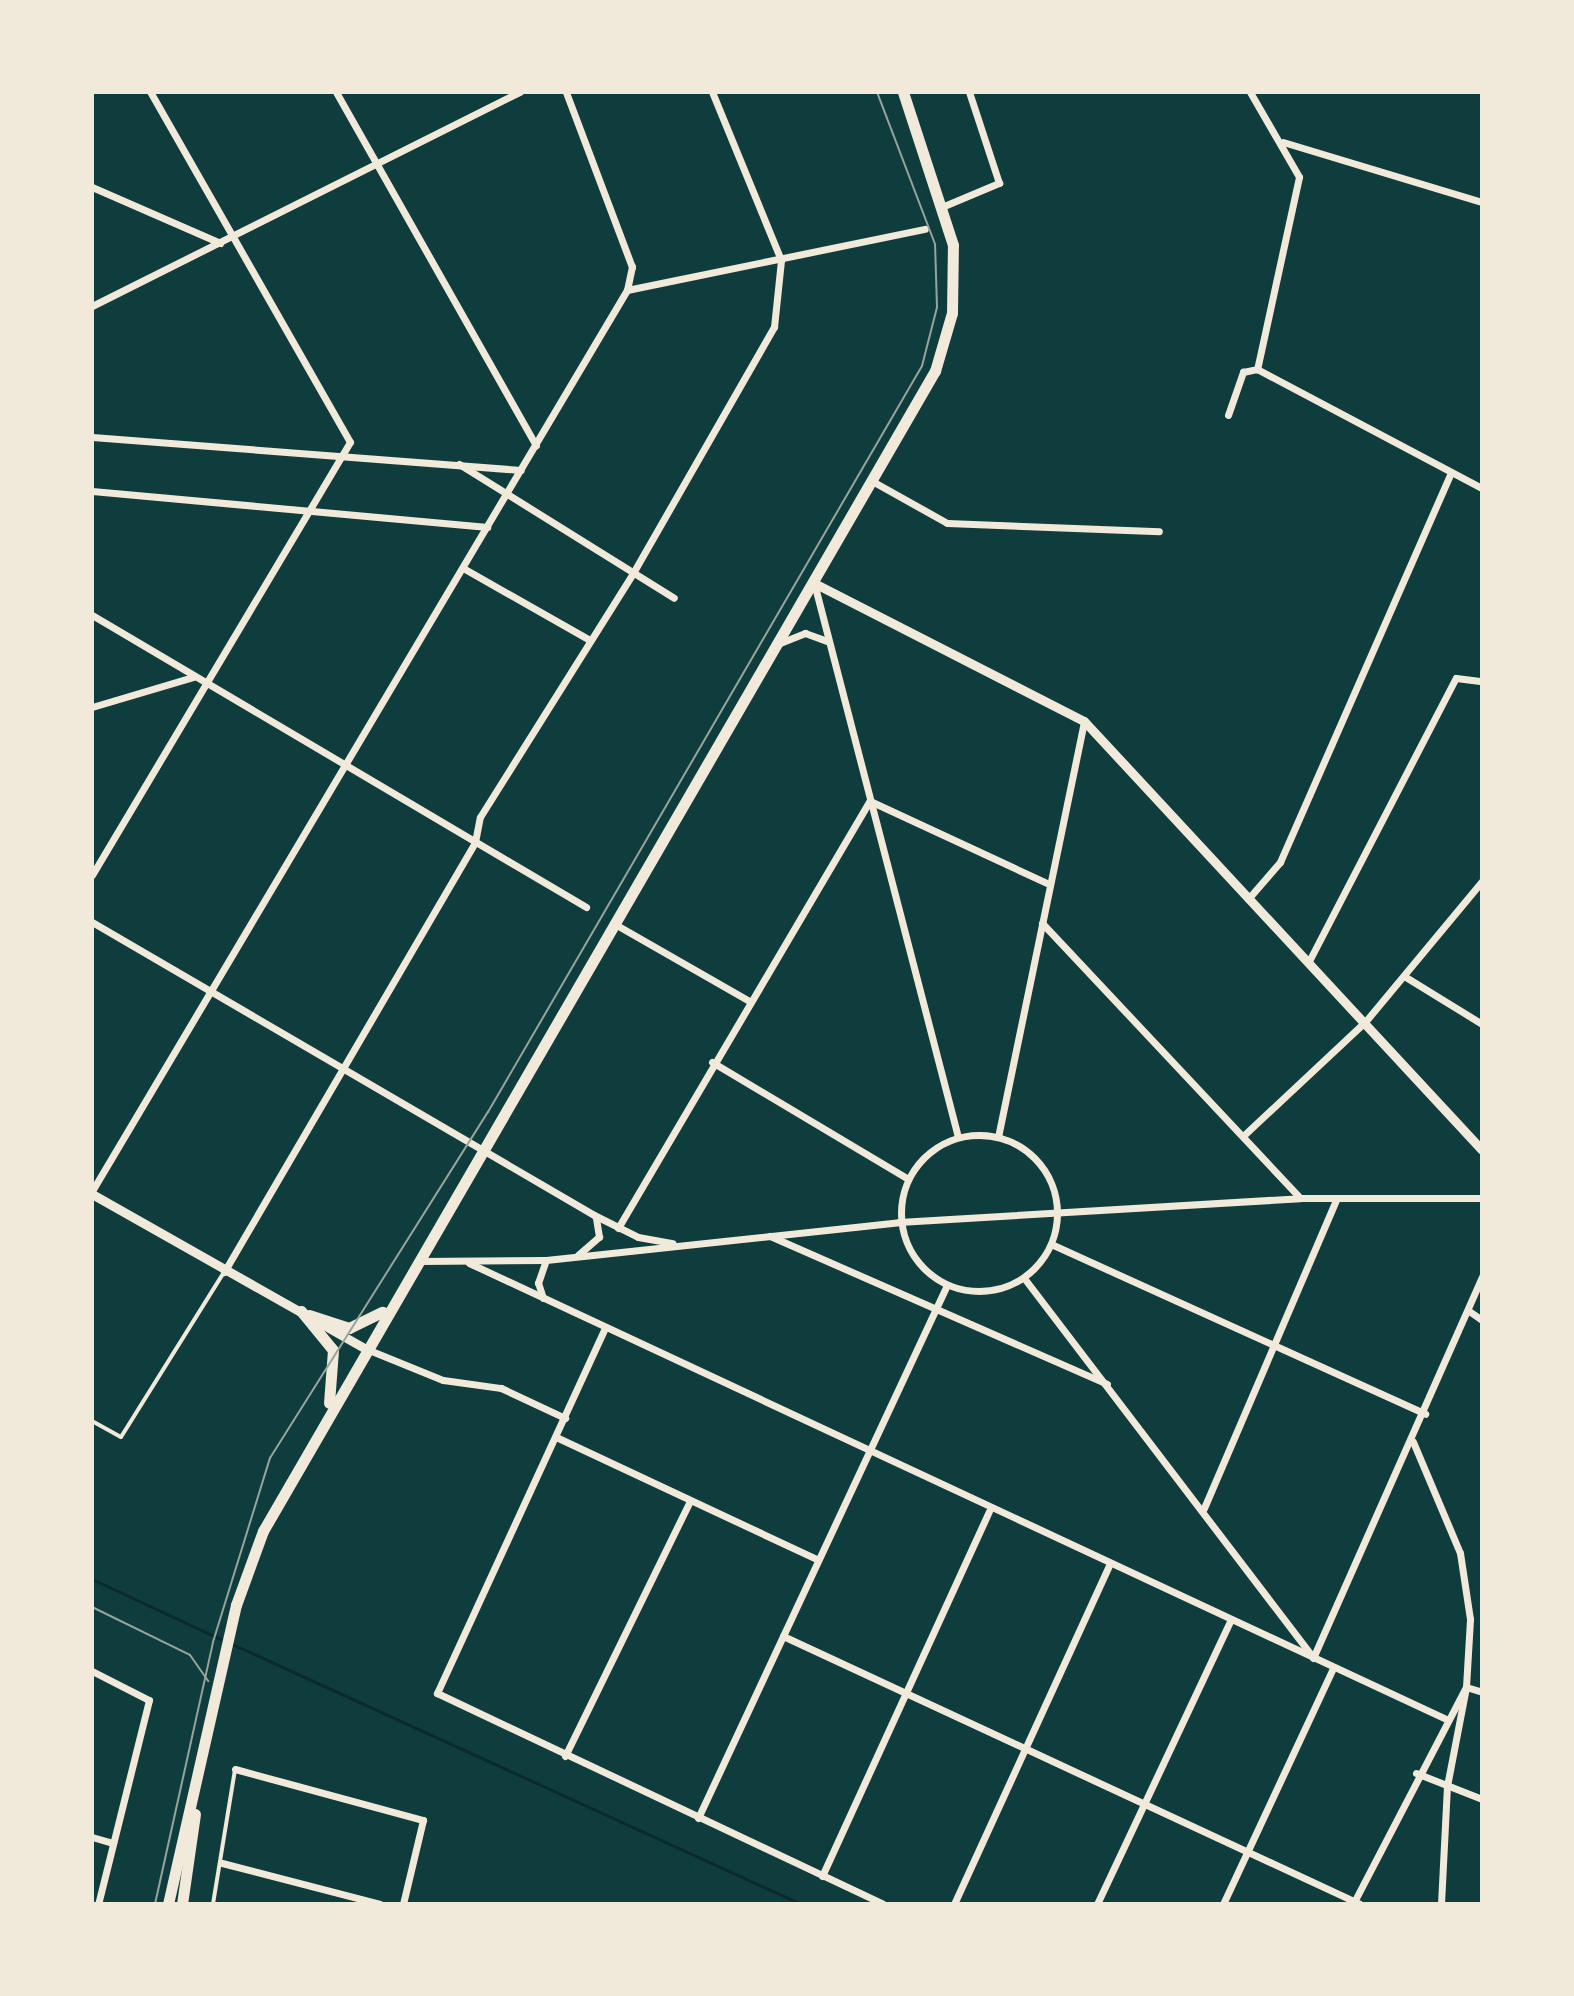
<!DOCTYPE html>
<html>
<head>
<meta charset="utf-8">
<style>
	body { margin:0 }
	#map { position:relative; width:1574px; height:1996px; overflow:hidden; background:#0f3d3e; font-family:Roboto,sans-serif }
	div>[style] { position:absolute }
	.stream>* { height:3px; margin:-1.5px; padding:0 1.5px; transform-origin:1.5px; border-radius:1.5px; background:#0a2a2b }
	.service>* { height:4px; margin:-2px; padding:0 2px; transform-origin:2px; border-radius:2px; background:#f1e9da }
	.minor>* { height:7px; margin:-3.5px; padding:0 3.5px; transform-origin:3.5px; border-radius:3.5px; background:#f1e9da }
	.minor>.ring { margin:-3.5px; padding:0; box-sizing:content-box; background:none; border:7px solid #f1e9da; border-radius:50% }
	.tertiary>* { height:9px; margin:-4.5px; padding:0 4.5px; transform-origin:4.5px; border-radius:4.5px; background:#f1e9da }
	.primary>* { height:11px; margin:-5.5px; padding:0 5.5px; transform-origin:5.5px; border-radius:5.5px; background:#f1e9da }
	.tram>* { height:2px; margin:-1px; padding:0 1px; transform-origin:1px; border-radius:1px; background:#97a49c }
	span { translate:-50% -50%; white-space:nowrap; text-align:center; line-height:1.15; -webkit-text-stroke:7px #f1e9da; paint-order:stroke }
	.frame { position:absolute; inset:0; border:94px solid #f1e9da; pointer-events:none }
</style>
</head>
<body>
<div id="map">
	<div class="stream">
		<i style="left:92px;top:1579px;width:145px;rotate:25deg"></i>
		<i style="left:230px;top:1643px;width:628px;rotate:24.56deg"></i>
	</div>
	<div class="service">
		<i style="left:92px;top:1421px;width:33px;rotate:29deg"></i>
		<i style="left:121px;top:1437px;width:195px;rotate:-58deg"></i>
		<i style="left:213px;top:1904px;width:137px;rotate:-80.7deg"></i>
	</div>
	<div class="minor">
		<i style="left:336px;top:92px;width:406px;rotate:60.5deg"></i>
		<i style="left:1250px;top:92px;width:98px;rotate:60deg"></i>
		<i style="left:1299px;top:177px;width:197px;rotate:102.3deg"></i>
		<i style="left:1283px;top:142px;width:208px;rotate:16.8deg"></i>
		<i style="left:92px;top:187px;width:140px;rotate:23.6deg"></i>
		<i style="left:944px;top:206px;width:60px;rotate:-22.7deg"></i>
		<i style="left:999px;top:183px;width:96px;rotate:-108.2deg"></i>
		<i style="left:627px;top:290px;width:304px;rotate:-11.6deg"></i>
		<i style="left:92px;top:306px;width:479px;rotate:-26.6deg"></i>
		<i style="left:1257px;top:369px;width:255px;rotate:27.9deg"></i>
		<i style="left:1228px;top:415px;width:46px;rotate:-70.8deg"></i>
		<i style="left:1243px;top:372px;width:14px;rotate:-12deg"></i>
		<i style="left:92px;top:437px;width:430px;rotate:4.4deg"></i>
		<i style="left:459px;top:464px;width:253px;rotate:31.9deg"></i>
		<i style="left:872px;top:481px;width:86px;rotate:29.2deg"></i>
		<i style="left:947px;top:523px;width:212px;rotate:2.2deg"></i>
		<i style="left:92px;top:491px;width:397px;rotate:5.2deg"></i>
		<i style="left:463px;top:568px;width:144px;rotate:29.6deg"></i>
		<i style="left:814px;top:583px;width:572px;rotate:75.43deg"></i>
		<i style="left:92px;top:615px;width:574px;rotate:30.59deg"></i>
		<i style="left:780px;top:643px;width:27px;rotate:-22deg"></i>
		<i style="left:805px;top:633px;width:23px;rotate:20deg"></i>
		<i style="left:92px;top:707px;width:105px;rotate:-16.5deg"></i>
		<i style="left:92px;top:875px;width:504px;rotate:-59.21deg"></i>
		<i style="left:350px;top:442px;width:403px;rotate:-119.7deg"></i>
		<i style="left:1248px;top:899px;width:49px;rotate:-49.1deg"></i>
		<i style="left:1280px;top:862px;width:425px;rotate:-66.3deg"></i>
		<i style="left:92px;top:922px;width:581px;rotate:30.27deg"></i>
		<i style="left:594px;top:1215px;width:49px;rotate:26.6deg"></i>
		<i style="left:638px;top:1237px;width:35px;rotate:10deg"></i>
		<i style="left:613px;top:923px;width:157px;rotate:29.8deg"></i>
		<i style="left:1042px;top:923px;width:377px;rotate:46.8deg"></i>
		<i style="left:1308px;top:963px;width:321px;rotate:-62.6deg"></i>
		<i style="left:1456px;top:678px;width:26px;rotate:7deg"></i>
		<i style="left:1404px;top:976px;width:92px;rotate:31.6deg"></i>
		<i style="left:712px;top:1062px;width:228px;rotate:30.8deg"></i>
		<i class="ring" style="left:901px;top:1135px;width:149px;height:149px"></i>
		<i style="left:1243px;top:1136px;width:167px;rotate:-43.1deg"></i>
		<i style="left:1365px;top:1022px;width:183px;rotate:-50.3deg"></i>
		<i style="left:998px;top:1137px;width:425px;rotate:-78.3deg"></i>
		<i style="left:92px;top:1191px;width:1048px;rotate:-59.3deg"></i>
		<i style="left:627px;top:290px;width:24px;rotate:-78deg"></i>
		<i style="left:632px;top:267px;width:187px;rotate:-110.7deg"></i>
		<i style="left:618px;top:1228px;width:496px;rotate:-59.5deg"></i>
		<i style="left:870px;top:801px;width:197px;rotate:24.9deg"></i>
		<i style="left:770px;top:1236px;width:368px;rotate:23.7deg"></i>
		<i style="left:1051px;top:1244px;width:411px;rotate:24.4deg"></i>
		<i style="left:578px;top:1255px;width:28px;rotate:-41deg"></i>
		<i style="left:599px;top:1237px;width:19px;rotate:-99deg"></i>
		<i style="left:420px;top:1261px;width:126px;rotate:-0.5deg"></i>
		<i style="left:546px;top:1260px;width:355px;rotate:-6.1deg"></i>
		<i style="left:899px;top:1222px;width:402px;rotate:-3.4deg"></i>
		<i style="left:1300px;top:1198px;width:182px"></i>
		<i style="left:469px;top:1263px;width:1078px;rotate:25.02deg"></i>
		<i style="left:224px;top:1272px;width:498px;rotate:-59.7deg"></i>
		<i style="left:475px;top:842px;width:25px;rotate:-79deg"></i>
		<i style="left:480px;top:817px;width:288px;rotate:-57.9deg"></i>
		<i style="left:633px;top:573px;width:284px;rotate:-60.2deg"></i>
		<i style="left:774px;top:327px;width:67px;rotate:-84deg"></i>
		<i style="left:781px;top:260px;width:182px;rotate:-112.3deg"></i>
		<i style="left:1024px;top:1278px;width:477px;rotate:52.7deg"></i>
		<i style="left:1313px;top:1658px;width:418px;rotate:-66.1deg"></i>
		<i style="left:543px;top:1298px;width:16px;rotate:-108deg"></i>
		<i style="left:538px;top:1283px;width:24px;rotate:-71deg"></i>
		<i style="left:1469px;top:1311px;width:16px;rotate:35deg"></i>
		<i style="left:604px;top:1330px;width:400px;rotate:114.7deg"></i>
		<i style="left:437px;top:1693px;width:493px;rotate:25.3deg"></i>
		<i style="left:364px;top:1348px;width:85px;rotate:22.1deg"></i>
		<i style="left:443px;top:1380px;width:59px;rotate:7.9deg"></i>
		<i style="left:501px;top:1388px;width:71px;rotate:25.1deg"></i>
		<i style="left:556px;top:1437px;width:288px;rotate:25.1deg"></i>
		<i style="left:1204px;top:1508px;width:337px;rotate:-66.8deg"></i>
		<i style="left:783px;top:1636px;width:636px;rotate:24.91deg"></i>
		<i style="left:92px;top:1671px;width:64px;rotate:27deg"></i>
		<i style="left:149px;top:1700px;width:210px;rotate:104deg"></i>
		<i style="left:565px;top:1756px;width:284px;rotate:-63.9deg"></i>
		<i style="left:235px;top:1769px;width:195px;rotate:15.2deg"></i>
		<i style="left:423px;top:1820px;width:86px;rotate:103.4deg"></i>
		<i style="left:1416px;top:1773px;width:71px;rotate:21.5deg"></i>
		<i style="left:698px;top:1818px;width:588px;rotate:-64.96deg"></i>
		<i style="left:92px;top:1837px;width:22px;rotate:16deg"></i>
		<i style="left:222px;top:1863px;width:163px;rotate:14.5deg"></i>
		<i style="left:822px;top:1876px;width:401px;rotate:-65.4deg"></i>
		<i style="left:954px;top:1904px;width:372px;rotate:-65.4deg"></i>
		<i style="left:1097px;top:1904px;width:313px;rotate:-64.8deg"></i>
		<i style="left:1223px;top:1904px;width:260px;rotate:-65deg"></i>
		<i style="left:1353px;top:1904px;width:245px;rotate:-62.5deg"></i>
		<i style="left:1466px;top:1687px;width:68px;rotate:-86.6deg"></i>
		<i style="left:1470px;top:1619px;width:67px;rotate:-98.6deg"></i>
		<i style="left:1460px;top:1553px;width:121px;rotate:-112.9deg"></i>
		<i style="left:1441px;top:1904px;width:118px;rotate:-87.1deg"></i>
		<i style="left:1447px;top:1786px;width:101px;rotate:-79.1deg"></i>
		<i style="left:1466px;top:1687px;width:17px;rotate:17deg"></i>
	</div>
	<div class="tertiary">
		<i style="left:814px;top:583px;width:303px;rotate:27.1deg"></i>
		<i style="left:1084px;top:721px;width:585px;rotate:47.15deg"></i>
		<i style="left:92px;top:1194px;width:313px;rotate:29.5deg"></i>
	</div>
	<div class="primary">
		<i style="left:301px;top:1311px;width:50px;rotate:50.6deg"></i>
		<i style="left:333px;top:1350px;width:53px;rotate:94.3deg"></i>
		<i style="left:309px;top:1315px;width:42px;rotate:18deg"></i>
		<i style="left:349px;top:1328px;width:37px;rotate:-26deg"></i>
		<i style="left:168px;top:1904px;width:307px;rotate:-77.2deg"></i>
		<i style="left:236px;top:1605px;width:79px;rotate:-70deg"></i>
		<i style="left:263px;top:1531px;width:1341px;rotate:-59.92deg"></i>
		<i style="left:935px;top:371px;width:60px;rotate:-73.7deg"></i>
		<i style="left:952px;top:313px;width:68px;rotate:-89.2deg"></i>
		<i style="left:953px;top:245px;width:161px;rotate:-108.1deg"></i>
		<i style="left:182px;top:1904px;width:91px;rotate:-81.8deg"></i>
	</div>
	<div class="tram">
		<i style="left:92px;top:1607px;width:109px;rotate:26.1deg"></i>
		<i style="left:190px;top:1655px;width:32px;rotate:55deg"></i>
		<i style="left:155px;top:1904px;width:268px;rotate:-77.5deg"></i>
		<i style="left:213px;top:1642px;width:193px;rotate:-72.8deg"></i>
		<i style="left:270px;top:1458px;width:409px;rotate:-57.8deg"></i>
		<i style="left:488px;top:1112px;width:863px;rotate:-59.81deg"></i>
		<i style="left:922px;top:366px;width:61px;rotate:-75.7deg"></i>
		<i style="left:937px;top:307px;width:63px;rotate:-91.8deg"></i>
		<i style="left:935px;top:244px;width:163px;rotate:-110.9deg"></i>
	</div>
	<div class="frame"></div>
</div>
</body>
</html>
